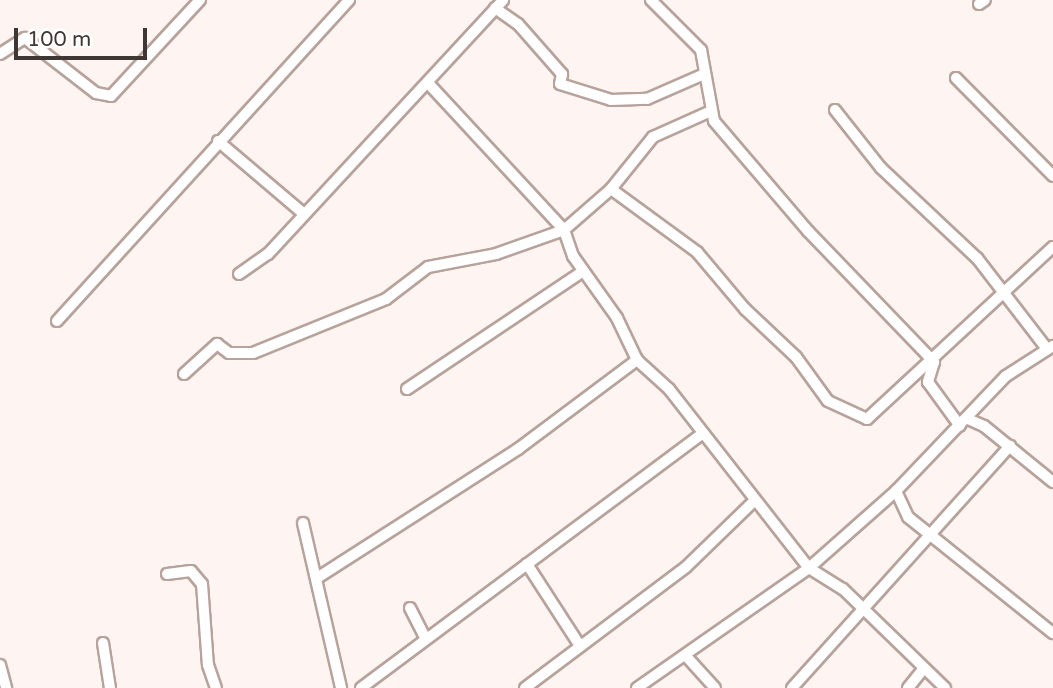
<!DOCTYPE html>
<html>
<head>
<meta charset="utf-8">
<style>
	body { margin:0 }
	#map { position:relative; width:1053px; height:688px; overflow:hidden; background:#fef5f2; font-family:"Varela Round",sans-serif }
	div>[style] { position:absolute }
	.roads { filter:drop-shadow(2px 0 #b7a39c) drop-shadow(-2px 0 #b7a39c) drop-shadow(0 2px #b7a39c) drop-shadow(0 -2px #b7a39c) }
	.street>* { height:10px; margin:-5px; padding:0 5px; transform-origin:5px; border-radius:5px; background:#fff }
	span { translate:-50% -50%; white-space:nowrap; text-align:center; line-height:1.15; -webkit-text-stroke:7px #fff; paint-order:stroke }
	.scale { position:absolute; left:14px; top:28px; width:133px; height:32px; box-sizing:border-box; border:4px solid #3f3734; border-top:0; padding-left:9px; font-size:21px; line-height:24px; white-space:nowrap; color:#3f3734; -webkit-text-stroke:5px #fff; paint-order:stroke }
</style>
</head>
<body>
<div id="map">
	<div class="roads">
		<div class="street">
			<i style="left:651px;top:0;width:71px;rotate:45deg"></i>
			<i style="left:701px;top:50px;width:72px;rotate:79.6deg"></i>
			<i style="left:714px;top:121px;width:145px;rotate:49.5deg"></i>
			<i style="left:808px;top:231px;width:182px;rotate:46.1deg"></i>
			<i style="left:934px;top:362px;width:21px;rotate:107deg"></i>
			<i style="left:928px;top:382px;width:54px;rotate:54deg"></i>
			<i style="left:979px;top:4px;width:7px;rotate:-34deg"></i>
			<i style="left:495px;top:8px;width:28px;rotate:35deg"></i>
			<i style="left:518px;top:24px;width:67px;rotate:48.7deg"></i>
			<i style="left:562px;top:74px;width:10px;rotate:101deg"></i>
			<i style="left:560px;top:84px;width:53px;rotate:17.4deg"></i>
			<i style="left:611px;top:100px;width:36px;rotate:-2deg"></i>
			<i style="left:647px;top:99px;width:60px;rotate:-23.6deg"></i>
			<i style="left:0;top:54px;width:30px;rotate:-33deg"></i>
			<i style="left:25px;top:38px;width:90px;rotate:37.8deg"></i>
			<i style="left:96px;top:93px;width:15px;rotate:11deg"></i>
			<i style="left:111px;top:96px;width:131px;rotate:-47.2deg"></i>
			<i style="left:956px;top:78px;width:138px;rotate:45.3deg"></i>
			<i style="left:428px;top:83px;width:200px;rotate:47.2deg"></i>
			<i style="left:564px;top:230px;width:28px;rotate:71deg"></i>
			<i style="left:573px;top:256px;width:76px;rotate:54.6deg"></i>
			<i style="left:617px;top:318px;width:47px;rotate:64.5deg"></i>
			<i style="left:637px;top:360px;width:43px;rotate:42.2deg"></i>
			<i style="left:669px;top:389px;width:227px;rotate:52deg"></i>
			<i style="left:809px;top:568px;width:40px;rotate:32deg"></i>
			<i style="left:843px;top:589px;width:142px;rotate:44.1deg"></i>
			<i style="left:835px;top:110px;width:74px;rotate:51.6deg"></i>
			<i style="left:881px;top:168px;width:132px;rotate:43.2deg"></i>
			<i style="left:977px;top:258px;width:115px;rotate:52.4deg"></i>
			<i style="left:218px;top:141px;width:113px;rotate:40.3deg"></i>
			<i style="left:611px;top:189px;width:107px;rotate:36.2deg"></i>
			<i style="left:697px;top:252px;width:75px;rotate:49.9deg"></i>
			<i style="left:745px;top:309px;width:70px;rotate:43.3deg"></i>
			<i style="left:796px;top:357px;width:54px;rotate:54deg"></i>
			<i style="left:828px;top:401px;width:43px;rotate:24.8deg"></i>
			<i style="left:867px;top:419px;width:253px;rotate:-42.8deg"></i>
			<i style="left:239px;top:274px;width:35px;rotate:-35deg"></i>
			<i style="left:268px;top:254px;width:346px;rotate:-47.2deg"></i>
			<i style="left:57px;top:321px;width:434px;rotate:-47.7deg"></i>
			<i style="left:184px;top:374px;width:45px;rotate:-42.3deg"></i>
			<i style="left:217px;top:344px;width:15px;rotate:37deg"></i>
			<i style="left:229px;top:353px;width:24px"></i>
			<i style="left:253px;top:353px;width:144px;rotate:-22.1deg"></i>
			<i style="left:386px;top:299px;width:53px;rotate:-37.3deg"></i>
			<i style="left:428px;top:267px;width:69px;rotate:-10.8deg"></i>
			<i style="left:496px;top:254px;width:72px;rotate:-19.4deg"></i>
			<i style="left:564px;top:230px;width:62px;rotate:-41.1deg"></i>
			<i style="left:611px;top:189px;width:67px;rotate:-51.1deg"></i>
			<i style="left:653px;top:137px;width:61px;rotate:-24.1deg"></i>
			<i style="left:407px;top:389px;width:212px;rotate:-33.8deg"></i>
			<i style="left:968px;top:419px;width:17px;rotate:24deg"></i>
			<i style="left:984px;top:426px;width:89px;rotate:39.1deg"></i>
			<i style="left:896px;top:491px;width:29px;rotate:65deg"></i>
			<i style="left:908px;top:517px;width:186px;rotate:38.7deg"></i>
			<i style="left:303px;top:523px;width:169px;rotate:77deg"></i>
			<i style="left:527px;top:564px;width:98px;rotate:57.1deg"></i>
			<i style="left:167px;top:574px;width:24px;rotate:-7deg"></i>
			<i style="left:191px;top:571px;width:17px;rotate:50deg"></i>
			<i style="left:202px;top:584px;width:81px;rotate:85.8deg"></i>
			<i style="left:208px;top:665px;width:24px;rotate:71deg"></i>
			<i style="left:317px;top:578px;width:239px;rotate:-32.7deg"></i>
			<i style="left:518px;top:449px;width:149px;rotate:-36.8deg"></i>
			<i style="left:410px;top:608px;width:34px;rotate:63deg"></i>
			<i style="left:103px;top:643px;width:46px;rotate:81.2deg"></i>
			<i style="left:686px;top:656px;width:43px;rotate:47.8deg"></i>
			<i style="left:0;top:665px;width:24px;rotate:75deg"></i>
			<i style="left:361px;top:688px;width:425px;rotate:-36.7deg"></i>
			<i style="left:525px;top:688px;width:201px;rotate:-36.9deg"></i>
			<i style="left:686px;top:567px;width:93px;rotate:-44.1deg"></i>
			<i style="left:637px;top:688px;width:210px;rotate:-34.9deg"></i>
			<i style="left:809px;top:568px;width:116px;rotate:-41.5deg"></i>
			<i style="left:896px;top:491px;width:159px;rotate:-46.3deg"></i>
			<i style="left:1006px;top:376px;width:56px;rotate:-32.6deg"></i>
			<i style="left:792px;top:688px;width:326px;rotate:-48deg"></i>
			<i style="left:908px;top:688px;width:22px;rotate:-51deg"></i>
		</div>
	</div>
	<div class="scale">100 m</div>
</div>
</body>
</html>
